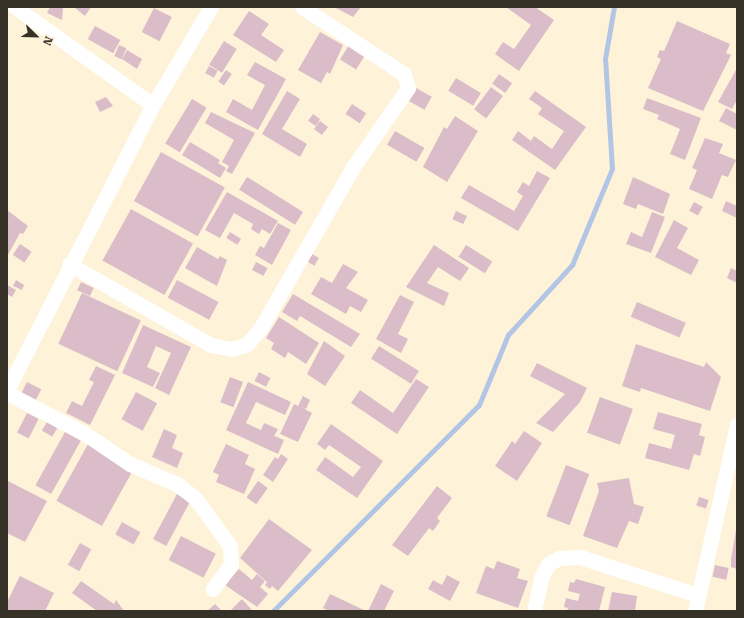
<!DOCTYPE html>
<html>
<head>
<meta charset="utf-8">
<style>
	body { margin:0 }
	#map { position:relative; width:744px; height:618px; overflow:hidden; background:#fef3d8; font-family:"Roboto Serif",serif }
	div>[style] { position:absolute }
	.stream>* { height:4.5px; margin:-2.25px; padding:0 2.25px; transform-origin:2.25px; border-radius:2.25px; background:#b2c5e5 }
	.building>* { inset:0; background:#dabdc9; transform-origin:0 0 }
	.minor>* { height:15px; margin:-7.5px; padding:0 7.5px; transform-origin:7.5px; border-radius:7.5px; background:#fff }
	span { translate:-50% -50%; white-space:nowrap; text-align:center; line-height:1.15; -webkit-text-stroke:3px #fef3d8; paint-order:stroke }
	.frame { position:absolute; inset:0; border:8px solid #363228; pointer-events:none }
	.north { position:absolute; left:16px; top:16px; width:40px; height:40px; -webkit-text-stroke:3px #fef3d8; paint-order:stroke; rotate:113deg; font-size:11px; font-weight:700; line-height:16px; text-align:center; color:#363228 }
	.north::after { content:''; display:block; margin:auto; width:14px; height:18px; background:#363228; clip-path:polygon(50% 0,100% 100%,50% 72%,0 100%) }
</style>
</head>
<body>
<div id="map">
	<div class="stream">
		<i style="left:273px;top:611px;width:291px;rotate:-45deg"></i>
		<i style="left:479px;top:405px;width:76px;rotate:-67.5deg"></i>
		<i style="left:508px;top:335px;width:95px;rotate:-47.6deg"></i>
		<i style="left:572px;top:265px;width:104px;rotate:-67.4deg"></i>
		<i style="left:612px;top:169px;width:110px;rotate:-93.6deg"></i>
		<i style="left:605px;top:59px;width:53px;rotate:-80.2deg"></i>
	</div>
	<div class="building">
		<i style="clip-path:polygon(50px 7px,63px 8px,62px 20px,47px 13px)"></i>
		<i style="clip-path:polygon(74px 7px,91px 7px,85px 16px)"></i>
		<i style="clip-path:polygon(334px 7px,361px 7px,353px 17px)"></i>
		<i style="clip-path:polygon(506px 7px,535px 7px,554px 20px,519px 71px,495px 54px,503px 42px,514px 49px,531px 25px)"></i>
		<i style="left:154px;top:8px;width:20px;height:27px;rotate:27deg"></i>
		<i style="clip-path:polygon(249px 11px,269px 24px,261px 35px,284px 50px,276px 62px,233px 35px)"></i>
		<i style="clip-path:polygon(677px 21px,730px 44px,726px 53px,731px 55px,703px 111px,648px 88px,661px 59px,657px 57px,660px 50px,664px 51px)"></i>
		<i style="left:95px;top:26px;width:29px;height:15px;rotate:29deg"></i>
		<i style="clip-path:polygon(320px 32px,343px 45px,330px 74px,327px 72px,321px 83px,298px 70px)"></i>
		<i style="left:224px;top:41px;width:15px;height:28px;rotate:32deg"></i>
		<i style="left:119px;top:45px;width:8px;height:12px;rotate:23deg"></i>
		<i style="left:349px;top:45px;width:19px;height:17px;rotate:32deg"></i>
		<i style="clip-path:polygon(127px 50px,142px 59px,137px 69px,122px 59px)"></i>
		<i style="clip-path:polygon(255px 62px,286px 79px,258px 130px,226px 112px,233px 99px,252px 110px,265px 85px,247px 75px)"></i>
		<i style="left:209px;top:66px;width:10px;height:8px;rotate:29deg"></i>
		<i style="clip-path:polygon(737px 68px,737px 100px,732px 109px,718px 102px)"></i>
		<i style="left:226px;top:70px;width:7px;height:14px;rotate:34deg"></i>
		<i style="left:499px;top:74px;width:16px;height:12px;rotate:35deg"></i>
		<i style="left:456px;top:78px;width:29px;height:15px;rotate:31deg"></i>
		<i style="left:491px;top:87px;width:15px;height:28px;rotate:37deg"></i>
		<i style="left:416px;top:88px;width:18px;height:15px;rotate:29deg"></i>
		<i style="clip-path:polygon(287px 91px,300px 99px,282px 129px,307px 144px,300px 157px,262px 134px)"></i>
		<i style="clip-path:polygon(535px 91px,586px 127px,555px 170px,512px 140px,518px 131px,531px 141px,534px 136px,552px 149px,564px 131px,538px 114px,542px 108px,529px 99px)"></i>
		<i style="clip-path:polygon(106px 97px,113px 106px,100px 112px,95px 102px)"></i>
		<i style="clip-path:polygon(647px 98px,701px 118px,685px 160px,670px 154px,680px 129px,657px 119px,659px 115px,643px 109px)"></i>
		<i style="left:192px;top:99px;width:17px;height:52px;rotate:31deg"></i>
		<i style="left:352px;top:104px;width:17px;height:12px;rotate:33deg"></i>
		<i style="clip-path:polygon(726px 108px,737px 114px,737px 130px,719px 121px)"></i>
		<i style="clip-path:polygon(211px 112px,255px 133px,232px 174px,226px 171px,229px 166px,222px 162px,234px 140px,205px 123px)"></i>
		<i style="clip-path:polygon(313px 114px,320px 119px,316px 126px,308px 121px)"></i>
		<i style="clip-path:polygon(455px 116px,478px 131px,447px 182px,423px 167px,444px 127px,447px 129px)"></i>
		<i style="left:320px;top:121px;width:10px;height:10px;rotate:37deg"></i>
		<i style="left:395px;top:131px;width:34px;height:16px;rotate:30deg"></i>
		<i style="clip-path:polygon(705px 138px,723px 144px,719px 153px,736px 160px,728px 177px,722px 175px,712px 199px,689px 189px,697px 170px,692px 168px)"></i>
		<i style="clip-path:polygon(190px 142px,220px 160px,218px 163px,226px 168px,220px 178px,182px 155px)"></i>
		<i style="left:161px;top:152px;width:73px;height:56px;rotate:29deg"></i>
		<i style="clip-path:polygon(537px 171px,550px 178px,518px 231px,461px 198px,469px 185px,514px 211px,523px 196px,517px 192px,523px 182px,529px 186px)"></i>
		<i style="left:247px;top:177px;width:66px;height:15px;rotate:32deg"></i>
		<i style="clip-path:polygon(633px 177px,670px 194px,663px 214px,638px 204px,636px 209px,623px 204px)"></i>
		<i style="clip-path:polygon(227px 192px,278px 221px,270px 234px,262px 229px,259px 234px,251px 229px,253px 224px,234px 213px,220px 238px,205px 230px)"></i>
		<i style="clip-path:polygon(726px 201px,737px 206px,737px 218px,722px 211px)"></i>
		<i style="left:694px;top:202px;width:10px;height:10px;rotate:29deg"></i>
		<i style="left:131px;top:209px;width:71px;height:59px;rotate:29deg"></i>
		<i style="clip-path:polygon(7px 210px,28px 226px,23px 234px,20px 233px,8px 255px)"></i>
		<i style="left:456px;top:211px;width:12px;height:9px;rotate:24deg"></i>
		<i style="clip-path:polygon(652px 212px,665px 217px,651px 253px,626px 244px,631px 232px,642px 237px)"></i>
		<i style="clip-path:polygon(674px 220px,688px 228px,677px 248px,699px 260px,691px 275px,655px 257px)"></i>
		<i style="clip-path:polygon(278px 223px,291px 230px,272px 265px,255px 255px,260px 246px,264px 248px)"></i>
		<i style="left:230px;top:232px;width:13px;height:7px;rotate:32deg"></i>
		<i style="left:20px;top:244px;width:14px;height:13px;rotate:34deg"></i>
		<i style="clip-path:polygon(434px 245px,469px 268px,460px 281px,438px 267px,427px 283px,449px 293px,444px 306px,406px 287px)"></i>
		<i style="left:466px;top:245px;width:31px;height:14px;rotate:32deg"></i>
		<i style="clip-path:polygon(197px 247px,218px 259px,220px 256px,227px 260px,217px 286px,185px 268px)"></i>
		<i style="left:312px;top:254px;width:8px;height:9px;rotate:30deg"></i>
		<i style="left:256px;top:262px;width:13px;height:9px;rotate:27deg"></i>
		<i style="clip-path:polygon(343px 264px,358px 272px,346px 288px,368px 300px,361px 312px,350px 306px,346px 314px,311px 294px,321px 277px,332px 283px)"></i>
		<i style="clip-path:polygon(731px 268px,737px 271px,737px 283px,727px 278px)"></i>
		<i style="clip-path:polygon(16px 280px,24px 285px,22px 290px,13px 286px)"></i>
		<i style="left:177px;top:280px;width:47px;height:20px;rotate:28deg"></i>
		<i style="left:81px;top:282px;width:14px;height:9px;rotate:25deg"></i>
		<i style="clip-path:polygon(7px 285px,16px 290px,12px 297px,7px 294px)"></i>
		<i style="left:82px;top:293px;width:65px;height:56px;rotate:25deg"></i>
		<i style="clip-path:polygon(293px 294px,360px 334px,351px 347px,300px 316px,297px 321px,282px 312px)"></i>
		<i style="clip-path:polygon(400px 295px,414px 302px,398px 334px,408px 339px,401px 353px,376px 339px)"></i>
		<i style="left:637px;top:302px;width:53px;height:16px;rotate:23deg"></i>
		<i style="clip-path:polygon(279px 317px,319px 343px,306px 364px,288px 352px,285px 358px,271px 349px,274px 343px,266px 338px)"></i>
		<i style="clip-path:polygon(143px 325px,191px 347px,169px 395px,155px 388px,171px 353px,156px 346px,147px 367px,160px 373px,153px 387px,122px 373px)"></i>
		<i style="clip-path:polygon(324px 341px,345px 356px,325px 386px,307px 374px)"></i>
		<i style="clip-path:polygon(636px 344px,704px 367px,706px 362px,721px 377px,710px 411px,641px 388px,640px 392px,622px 386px)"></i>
		<i style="left:379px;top:346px;width:47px;height:15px;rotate:32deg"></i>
		<i style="clip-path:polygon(537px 363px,587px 388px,580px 402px,553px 432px,536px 423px,565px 394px,530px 376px)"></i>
		<i style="clip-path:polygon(96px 366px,115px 375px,90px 425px,66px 413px,72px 401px,82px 406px,94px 382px,89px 380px)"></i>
		<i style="left:259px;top:372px;width:13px;height:10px;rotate:27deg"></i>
		<i style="left:230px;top:377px;width:14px;height:27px;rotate:21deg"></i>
		<i style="clip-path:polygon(416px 379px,429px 387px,397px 434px,351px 403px,360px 390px,393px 413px)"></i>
		<i style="left:27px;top:382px;width:16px;height:12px;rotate:27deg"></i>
		<i style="clip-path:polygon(248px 382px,291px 402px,285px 415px,256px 402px,246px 423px,261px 430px,264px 423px,278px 429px,274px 436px,284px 440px,278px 454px,226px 430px)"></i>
		<i style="left:136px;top:392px;width:24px;height:31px;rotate:28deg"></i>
		<i style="clip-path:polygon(303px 396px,310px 400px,306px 409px,301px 407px,312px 413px,298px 442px,280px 434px,294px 404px,298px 406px)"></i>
		<i style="left:600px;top:397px;width:35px;height:38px;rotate:20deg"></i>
		<i style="clip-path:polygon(658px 412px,702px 424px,699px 435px,705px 437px,700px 456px,694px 454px,689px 470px,645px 458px,649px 443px,671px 449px,675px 435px,653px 429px)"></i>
		<i style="left:27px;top:413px;width:13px;height:22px;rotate:27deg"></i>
		<i style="left:47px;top:422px;width:12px;height:10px;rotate:31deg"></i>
		<i style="clip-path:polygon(331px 424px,383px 461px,357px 498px,316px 470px,325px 457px,353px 477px,361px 467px,329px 445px,325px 450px,317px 444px)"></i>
		<i style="clip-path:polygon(164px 429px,177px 435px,172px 448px,183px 453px,177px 468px,152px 457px)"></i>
		<i style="clip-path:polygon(524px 431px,542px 443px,517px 481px,495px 466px,512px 441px,515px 444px)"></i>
		<i style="left:65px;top:432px;width:18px;height:61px;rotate:29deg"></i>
		<i style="left:88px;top:444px;width:52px;height:65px;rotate:29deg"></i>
		<i style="clip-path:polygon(226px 444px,249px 455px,245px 464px,255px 469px,244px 494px,216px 482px,219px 475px,213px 472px)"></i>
		<i style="clip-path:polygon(281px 454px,288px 459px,273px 482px,263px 475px,275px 457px,278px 459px)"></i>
		<i style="left:566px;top:465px;width:25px;height:55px;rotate:21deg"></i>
		<i style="clip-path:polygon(629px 478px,634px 504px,644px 507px,638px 524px,629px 521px,617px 548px,583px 536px,599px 491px,597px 483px)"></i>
		<i style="clip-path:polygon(8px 481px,47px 501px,25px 542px,7px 533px)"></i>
		<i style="left:258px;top:481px;width:12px;height:20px;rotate:35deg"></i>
		<i style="clip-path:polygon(437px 486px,452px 498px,437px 518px,440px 521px,433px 531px,429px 528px,408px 556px,392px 545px)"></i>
		<i style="left:177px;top:494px;width:15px;height:51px;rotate:28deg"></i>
		<i style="left:699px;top:497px;width:10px;height:9px;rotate:17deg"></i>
		<i style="clip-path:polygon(269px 519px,312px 550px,278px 591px,272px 586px,270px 589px,265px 585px,267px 582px,240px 558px)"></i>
		<i style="left:122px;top:522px;width:21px;height:14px;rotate:29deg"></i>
		<i style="clip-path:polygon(736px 530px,737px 530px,737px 569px,731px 567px,731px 559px)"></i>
		<i style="left:181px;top:536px;width:39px;height:27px;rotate:27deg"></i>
		<i style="left:80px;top:543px;width:13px;height:25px;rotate:29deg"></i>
		<i style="clip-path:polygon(497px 561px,520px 569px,517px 578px,528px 581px,518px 608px,476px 593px,486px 566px,494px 569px)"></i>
		<i style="left:715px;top:565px;width:14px;height:12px;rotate:12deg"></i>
		<i style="clip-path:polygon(239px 569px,252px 580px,257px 574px,265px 581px,260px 587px,268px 594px,257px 607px,225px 585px)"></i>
		<i style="clip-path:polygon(447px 575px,460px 582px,450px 601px,428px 589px,433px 580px,442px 585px)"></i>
		<i style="clip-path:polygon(20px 576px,54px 593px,45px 611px,7px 611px,7px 602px)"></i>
		<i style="clip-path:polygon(576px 579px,605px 587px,599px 611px,567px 611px,568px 608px,564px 607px,566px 598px,578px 601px,580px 594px,568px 591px,570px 582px,574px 583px)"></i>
		<i style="clip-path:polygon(81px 581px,114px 604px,116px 600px,124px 611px,97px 611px,72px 593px)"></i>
		<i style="clip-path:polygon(381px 584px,394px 591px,384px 611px,368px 611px)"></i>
		<i style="clip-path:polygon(612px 592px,637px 596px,635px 611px,608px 611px)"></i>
		<i style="clip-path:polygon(330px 594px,366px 611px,329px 611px,323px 608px)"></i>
		<i style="clip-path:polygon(242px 599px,252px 610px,230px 611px)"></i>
		<i style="clip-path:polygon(215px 604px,222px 611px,207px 611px)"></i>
	</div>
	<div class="minor">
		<i style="left:15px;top:7px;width:169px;rotate:35.4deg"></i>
		<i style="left:69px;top:264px;width:163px;rotate:29.7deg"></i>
		<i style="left:211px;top:345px;width:21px;rotate:11deg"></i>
		<i style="left:232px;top:349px;width:16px;rotate:-18deg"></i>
		<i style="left:247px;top:344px;width:20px;rotate:-49deg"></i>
		<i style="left:260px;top:329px;width:187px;rotate:-60.1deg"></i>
		<i style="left:353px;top:167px;width:96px;rotate:-55.2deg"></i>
		<i style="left:408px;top:88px;width:15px;rotate:-106deg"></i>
		<i style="left:404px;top:74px;width:122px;rotate:-146.7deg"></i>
		<i style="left:7px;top:390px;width:320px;rotate:-62.9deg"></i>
		<i style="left:153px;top:105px;width:114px;rotate:-59.4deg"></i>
		<i style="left:7px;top:393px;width:87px;rotate:27.5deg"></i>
		<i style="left:84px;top:433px;width:55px;rotate:34deg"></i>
		<i style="left:130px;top:464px;width:51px;rotate:23.1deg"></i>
		<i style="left:177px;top:484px;width:23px;rotate:38deg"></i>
		<i style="left:195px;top:498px;width:59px;rotate:53.9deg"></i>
		<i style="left:230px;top:546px;width:18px;rotate:87deg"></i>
		<i style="left:231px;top:564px;width:31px;rotate:126deg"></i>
		<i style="left:534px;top:611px;width:34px;rotate:-78deg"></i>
		<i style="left:541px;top:578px;width:16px;rotate:-63deg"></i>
		<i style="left:548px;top:564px;width:13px;rotate:-29deg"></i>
		<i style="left:559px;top:558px;width:21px;rotate:-3deg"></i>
		<i style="left:580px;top:557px;width:124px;rotate:17.9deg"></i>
		<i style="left:695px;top:611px;width:191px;rotate:-77.3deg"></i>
	</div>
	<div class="frame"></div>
	<div class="north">N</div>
</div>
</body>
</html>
